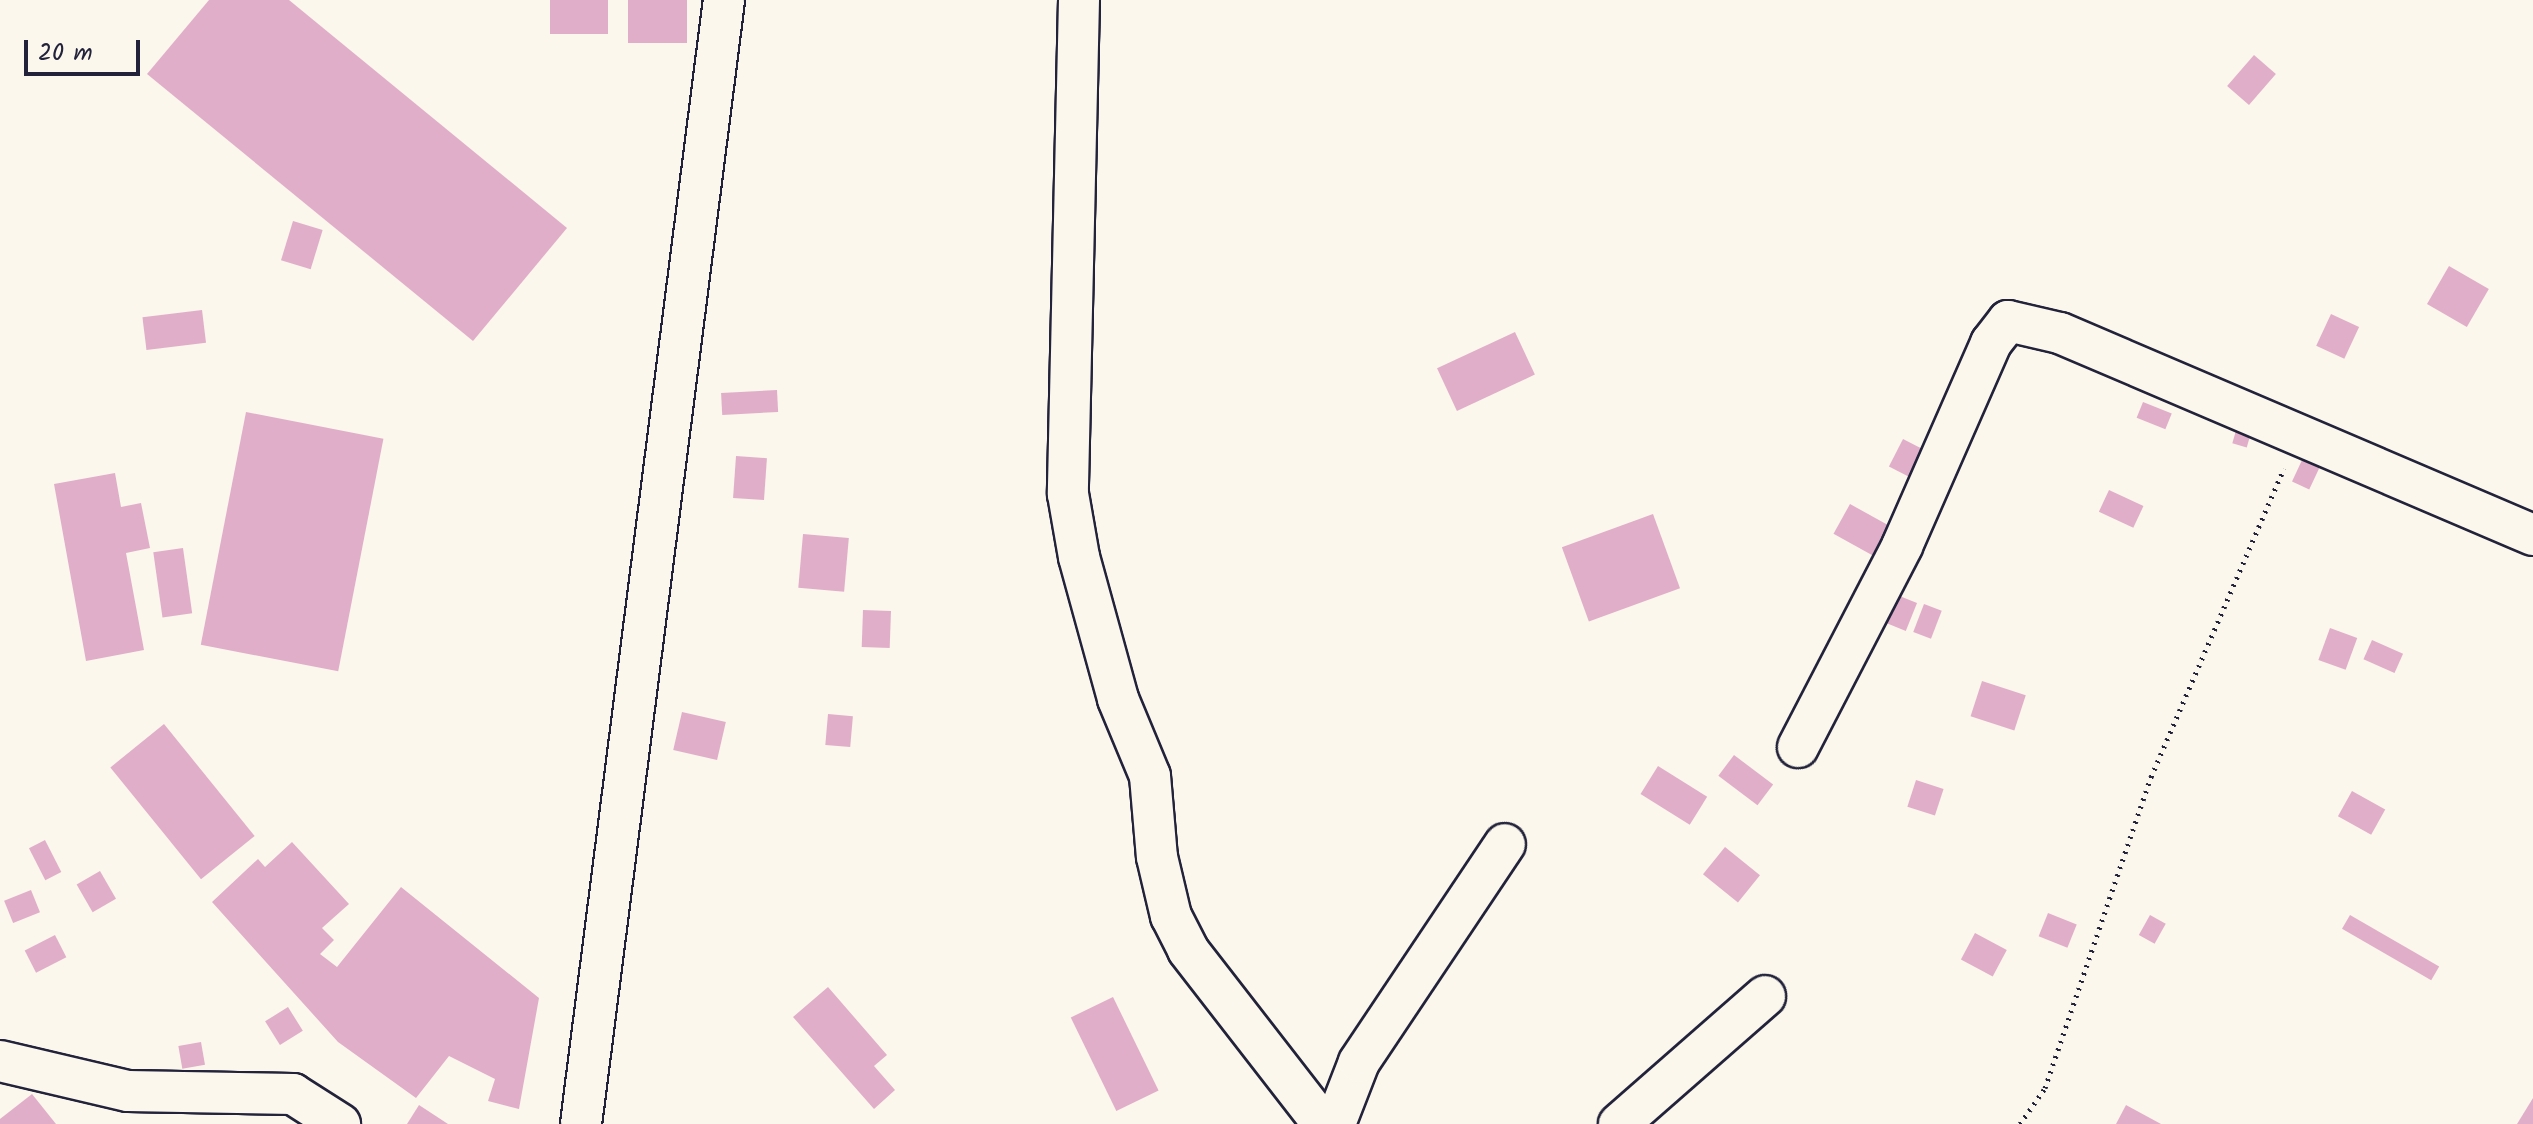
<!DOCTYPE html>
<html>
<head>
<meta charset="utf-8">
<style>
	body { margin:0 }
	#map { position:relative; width:2533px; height:1124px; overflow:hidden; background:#fbf7ec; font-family:Kalam,sans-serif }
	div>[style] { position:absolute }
	.building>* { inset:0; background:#e1aeca; transform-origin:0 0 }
	.path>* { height:5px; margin-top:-2.5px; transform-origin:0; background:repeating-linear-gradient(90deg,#22223b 0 2px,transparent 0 8px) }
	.roads { filter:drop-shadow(2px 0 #22223b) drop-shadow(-2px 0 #22223b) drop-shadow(0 2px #22223b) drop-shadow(0 -2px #22223b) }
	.minor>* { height:40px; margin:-20px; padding:0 20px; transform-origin:20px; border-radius:20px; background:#fbf7ec }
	span { translate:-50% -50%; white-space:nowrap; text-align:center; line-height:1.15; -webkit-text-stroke:8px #fbf7ec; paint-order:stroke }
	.scale { position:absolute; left:24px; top:40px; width:116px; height:36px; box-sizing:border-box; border:4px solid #22223b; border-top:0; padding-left:10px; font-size:24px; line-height:28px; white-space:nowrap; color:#22223b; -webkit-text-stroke:6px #fbf7ec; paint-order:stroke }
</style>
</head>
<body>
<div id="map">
	<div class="building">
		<i style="clip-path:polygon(209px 0,289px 0,567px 228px,473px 341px,147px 74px)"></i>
		<i style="left:550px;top:0;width:58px;height:34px"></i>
		<i style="left:628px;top:0;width:59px;height:43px"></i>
		<i style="left:2254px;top:55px;width:29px;height:41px;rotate:41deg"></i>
		<i style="left:293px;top:221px;width:31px;height:41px;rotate:17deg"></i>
		<i style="left:2449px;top:266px;width:46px;height:44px;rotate:30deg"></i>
		<i style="left:202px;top:310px;width:33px;height:60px;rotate:83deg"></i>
		<i style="left:2331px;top:314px;width:31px;height:35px;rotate:25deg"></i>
		<i style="left:1515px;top:332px;width:47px;height:86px;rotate:65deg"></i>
		<i style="left:777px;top:390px;width:22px;height:56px;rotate:87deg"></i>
		<i style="left:2143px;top:402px;width:31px;height:17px;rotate:22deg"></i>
		<i style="left:246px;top:412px;width:140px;height:237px;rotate:11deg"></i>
		<i style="left:2237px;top:427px;width:15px;height:17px;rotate:16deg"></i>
		<i style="left:1903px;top:439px;width:29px;height:31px;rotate:27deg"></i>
		<i style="left:736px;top:456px;width:31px;height:42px;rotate:4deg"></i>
		<i style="left:2303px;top:458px;width:19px;height:26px;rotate:25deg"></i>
		<i style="clip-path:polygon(115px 473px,121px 507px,141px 503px,150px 548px,126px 553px,144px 650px,86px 661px,54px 484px)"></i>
		<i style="left:2109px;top:490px;width:38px;height:24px;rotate:25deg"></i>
		<i style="left:1850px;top:504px;width:49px;height:34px;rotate:29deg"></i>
		<i style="left:1653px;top:514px;width:79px;height:97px;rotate:70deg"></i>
		<i style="left:803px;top:534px;width:46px;height:54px;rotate:5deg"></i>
		<i style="left:183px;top:548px;width:66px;height:30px;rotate:82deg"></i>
		<i style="left:1892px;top:593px;width:27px;height:30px;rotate:22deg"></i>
		<i style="left:1924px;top:604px;width:19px;height:30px;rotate:21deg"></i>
		<i style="left:863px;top:610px;width:28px;height:37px;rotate:2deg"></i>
		<i style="left:2330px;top:628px;width:29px;height:34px;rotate:20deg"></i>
		<i style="left:2372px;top:640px;width:34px;height:21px;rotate:24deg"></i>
		<i style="left:1982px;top:681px;width:46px;height:37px;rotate:18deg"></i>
		<i style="left:682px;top:712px;width:45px;height:39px;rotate:13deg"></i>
		<i style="left:828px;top:714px;width:25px;height:31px;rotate:5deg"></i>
		<i style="left:164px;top:724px;width:144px;height:69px;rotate:51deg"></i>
		<i style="left:1734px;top:755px;width:49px;height:26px;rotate:37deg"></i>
		<i style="left:1658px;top:766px;width:58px;height:33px;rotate:32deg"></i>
		<i style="left:1916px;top:780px;width:29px;height:28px;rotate:18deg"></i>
		<i style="left:2352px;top:791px;width:38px;height:29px;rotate:29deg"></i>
		<i style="left:45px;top:840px;width:36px;height:18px;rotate:63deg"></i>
		<i style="clip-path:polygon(292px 842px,349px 904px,322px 928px,334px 940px,320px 954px,337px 967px,401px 887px,539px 998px,519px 1109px,488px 1101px,495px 1079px,449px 1056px,416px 1098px,338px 1042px,212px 902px,258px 859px,265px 867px)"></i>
		<i style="left:1725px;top:847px;width:45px;height:35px;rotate:39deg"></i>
		<i style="left:100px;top:871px;width:32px;height:27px;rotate:60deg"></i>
		<i style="left:31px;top:890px;width:24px;height:29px;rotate:68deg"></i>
		<i style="left:2048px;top:913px;width:31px;height:25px;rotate:22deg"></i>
		<i style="left:2150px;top:915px;width:18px;height:23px;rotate:29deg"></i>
		<i style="left:2350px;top:915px;width:103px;height:16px;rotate:30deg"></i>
		<i style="left:1975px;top:933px;width:36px;height:30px;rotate:28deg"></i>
		<i style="left:55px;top:935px;width:25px;height:34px;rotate:63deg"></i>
		<i style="clip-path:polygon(828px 987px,887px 1055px,874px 1066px,895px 1090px,874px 1109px,793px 1017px)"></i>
		<i style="left:1113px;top:997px;width:104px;height:47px;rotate:64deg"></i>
		<i style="left:288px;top:1007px;width:28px;height:27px;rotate:58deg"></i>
		<i style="left:201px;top:1042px;width:23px;height:23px;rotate:80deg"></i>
		<i style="clip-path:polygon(32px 1094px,56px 1124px,0 1124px,0 1119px)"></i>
		<i style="clip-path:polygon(2533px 1098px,2533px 1124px,2517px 1124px)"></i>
		<i style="clip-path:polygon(419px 1105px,448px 1124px,407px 1124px)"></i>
		<i style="clip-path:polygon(2126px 1105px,2161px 1124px,2116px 1124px)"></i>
	</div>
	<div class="path">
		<i style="left:2020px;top:1124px;width:44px;rotate:-55.2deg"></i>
		<i style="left:2045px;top:1088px;width:329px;rotate:-71.2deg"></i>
		<i style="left:2151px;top:777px;width:336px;rotate:-66.7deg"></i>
	</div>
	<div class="roads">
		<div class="minor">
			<i style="left:1079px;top:0;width:494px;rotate:91.3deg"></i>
			<i style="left:1068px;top:494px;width:64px;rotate:80.1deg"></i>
			<i style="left:1079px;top:557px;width:147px;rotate:74.6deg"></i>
			<i style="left:1118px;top:699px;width:83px;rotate:67.4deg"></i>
			<i style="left:1150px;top:776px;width:81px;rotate:85.1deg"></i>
			<i style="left:1157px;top:857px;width:61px;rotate:76.7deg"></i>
			<i style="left:1171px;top:916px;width:38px;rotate:63deg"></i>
			<i style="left:1188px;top:950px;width:220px;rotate:52.2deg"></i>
			<i style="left:1798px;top:747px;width:226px;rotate:-62.6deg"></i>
			<i style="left:1902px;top:546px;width:222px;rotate:-66.3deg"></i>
			<i style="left:1991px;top:343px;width:28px;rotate:-52deg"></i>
			<i style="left:2008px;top:321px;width:53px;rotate:13deg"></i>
			<i style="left:2060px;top:333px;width:514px;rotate:23.13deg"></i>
			<i style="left:0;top:1061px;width:131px;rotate:13.2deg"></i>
			<i style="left:128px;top:1091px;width:165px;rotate:1deg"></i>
			<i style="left:293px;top:1094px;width:56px;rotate:32.6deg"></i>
			<i style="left:581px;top:1124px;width:1133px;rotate:-82.75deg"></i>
			<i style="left:1335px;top:1124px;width:66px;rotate:-68.8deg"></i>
			<i style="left:1359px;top:1062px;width:262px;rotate:-56.2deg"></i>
			<i style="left:1619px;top:1124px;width:194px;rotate:-41.2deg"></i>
		</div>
	</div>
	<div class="scale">20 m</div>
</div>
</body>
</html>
